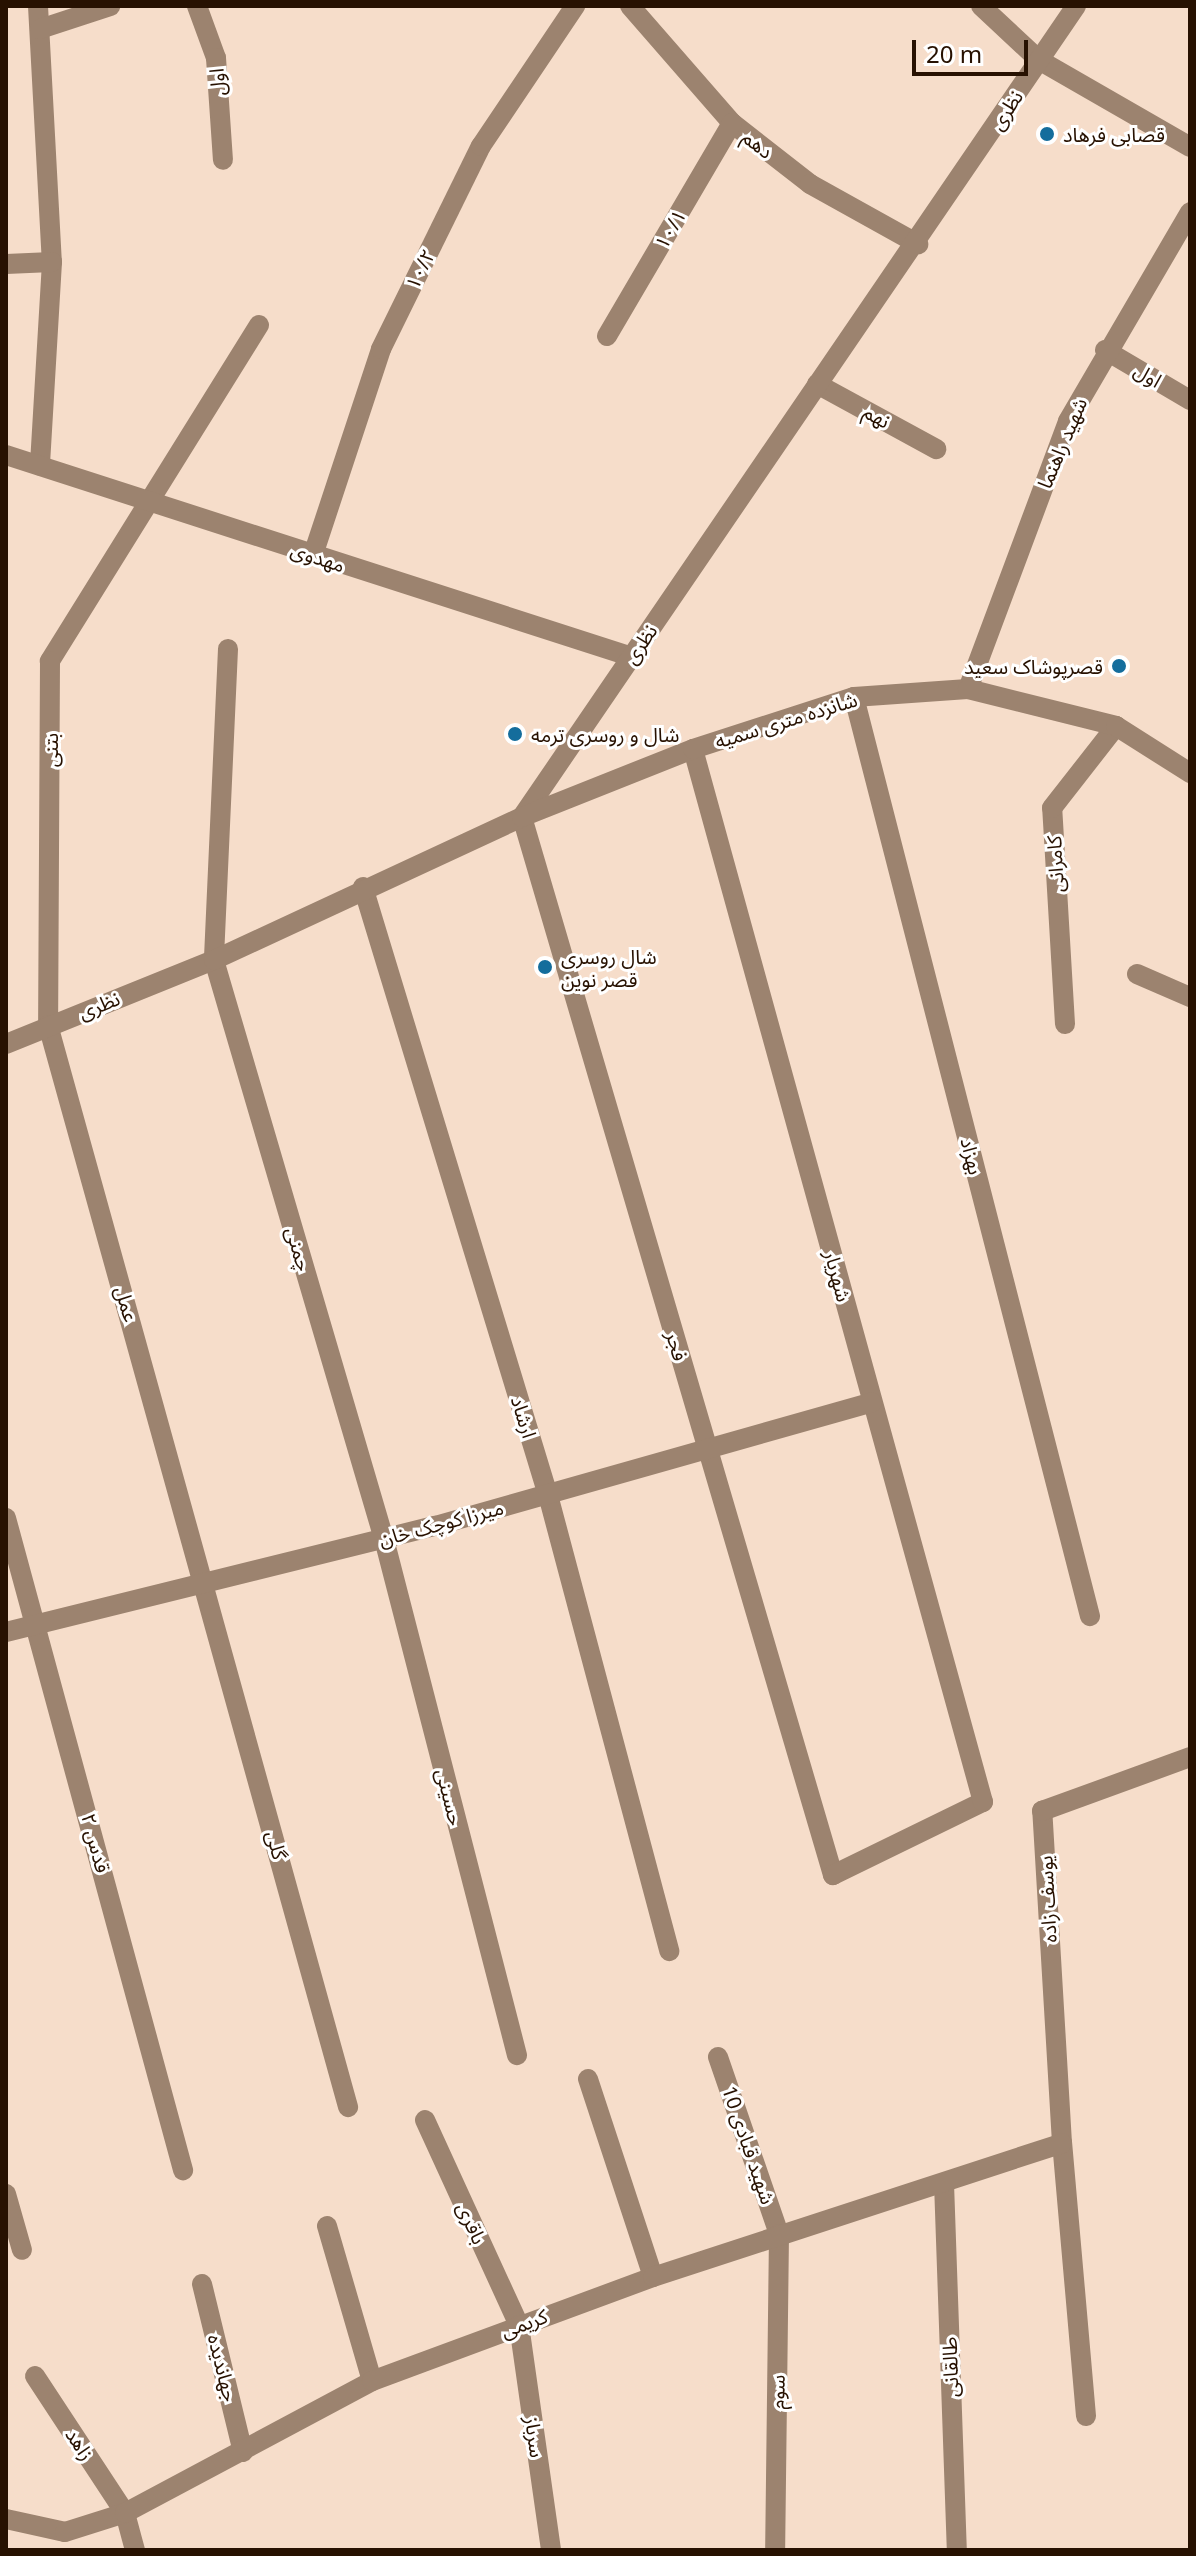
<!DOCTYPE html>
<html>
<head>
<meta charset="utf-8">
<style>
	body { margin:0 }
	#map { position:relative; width:1196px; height:2556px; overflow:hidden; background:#f6ddca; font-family:"Noto Sans","Noto Sans Arabic",sans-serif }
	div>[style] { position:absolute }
	.minor>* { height:20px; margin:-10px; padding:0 10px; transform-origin:10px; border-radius:10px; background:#9c836f }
	.dots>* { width:22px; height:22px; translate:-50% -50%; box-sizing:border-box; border:4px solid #fff; border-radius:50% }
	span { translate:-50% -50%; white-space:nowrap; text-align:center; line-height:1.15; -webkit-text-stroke:6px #fff; paint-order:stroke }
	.street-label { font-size:20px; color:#271101 }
	.poi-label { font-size:20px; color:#271101 }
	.left { translate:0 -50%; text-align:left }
	.right { translate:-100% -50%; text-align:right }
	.frame { position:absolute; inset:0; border:8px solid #271101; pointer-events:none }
	.scale { position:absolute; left:912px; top:40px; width:116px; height:36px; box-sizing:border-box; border:4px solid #271101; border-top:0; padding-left:10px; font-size:24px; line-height:28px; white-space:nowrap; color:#271101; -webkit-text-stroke:6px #fff; paint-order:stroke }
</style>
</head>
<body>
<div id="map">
	<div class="minor">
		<i style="left:38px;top:6px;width:256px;rotate:86.9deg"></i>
		<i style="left:52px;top:262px;width:204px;rotate:93.4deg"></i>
		<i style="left:197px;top:6px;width:55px;rotate:69.9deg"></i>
		<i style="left:216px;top:58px;width:102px;rotate:86.1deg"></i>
		<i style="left:630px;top:6px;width:155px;rotate:48.9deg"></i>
		<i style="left:732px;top:123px;width:99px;rotate:38deg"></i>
		<i style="left:810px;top:184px;width:124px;rotate:29.1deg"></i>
		<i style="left:981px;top:6px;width:79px;rotate:43deg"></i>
		<i style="left:1039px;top:60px;width:174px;rotate:29.9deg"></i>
		<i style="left:40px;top:29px;width:74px;rotate:-18.2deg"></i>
		<i style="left:6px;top:264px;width:46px;rotate:-2.5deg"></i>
		<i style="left:259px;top:325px;width:396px;rotate:121.9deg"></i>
		<i style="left:50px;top:661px;width:364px;rotate:90.3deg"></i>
		<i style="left:48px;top:1025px;width:1123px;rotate:74.5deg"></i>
		<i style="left:607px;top:336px;width:247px;rotate:-59.6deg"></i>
		<i style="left:1105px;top:350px;width:99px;rotate:30.5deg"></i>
		<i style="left:817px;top:384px;width:136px;rotate:28.6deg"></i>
		<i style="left:6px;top:455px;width:658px;rotate:17.88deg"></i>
		<i style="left:313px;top:555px;width:217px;rotate:-71.7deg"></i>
		<i style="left:381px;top:349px;width:226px;rotate:-63.8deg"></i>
		<i style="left:481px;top:146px;width:169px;rotate:-56.1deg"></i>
		<i style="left:228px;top:649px;width:311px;rotate:92.6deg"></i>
		<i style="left:214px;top:960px;width:603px;rotate:73.64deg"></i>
		<i style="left:384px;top:1539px;width:533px;rotate:75.55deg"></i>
		<i style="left:968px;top:689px;width:286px;rotate:-69.5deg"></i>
		<i style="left:1068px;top:421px;width:242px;rotate:-59.7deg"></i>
		<i style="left:854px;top:697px;width:949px;rotate:75.6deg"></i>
		<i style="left:522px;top:817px;width:1103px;rotate:73.62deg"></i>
		<i style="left:833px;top:1875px;width:167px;rotate:-26deg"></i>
		<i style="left:983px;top:1802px;width:1092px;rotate:-105.4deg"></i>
		<i style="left:522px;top:817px;width:982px;rotate:-55.66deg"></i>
		<i style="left:363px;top:887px;width:636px;rotate:73.08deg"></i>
		<i style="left:548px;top:1495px;width:472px;rotate:75.1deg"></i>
		<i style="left:1137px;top:974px;width:58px;rotate:23.5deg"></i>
		<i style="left:1065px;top:1024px;width:216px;rotate:-93.4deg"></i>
		<i style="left:1052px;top:808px;width:104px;rotate:-52deg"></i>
		<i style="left:6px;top:1044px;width:224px;rotate:-22deg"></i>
		<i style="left:214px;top:960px;width:340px;rotate:-24.9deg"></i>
		<i style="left:522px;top:817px;width:184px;rotate:-21.7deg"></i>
		<i style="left:693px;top:749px;width:169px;rotate:-17.9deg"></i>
		<i style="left:854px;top:697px;width:114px;rotate:-4deg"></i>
		<i style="left:968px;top:689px;width:153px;rotate:14deg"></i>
		<i style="left:1116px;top:726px;width:88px;rotate:32.4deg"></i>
		<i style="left:6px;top:1518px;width:676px;rotate:74.81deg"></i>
		<i style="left:6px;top:1632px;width:442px;rotate:-13.9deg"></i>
		<i style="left:435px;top:1526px;width:454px;rotate:-15.8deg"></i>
		<i style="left:718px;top:2057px;width:187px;rotate:71deg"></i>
		<i style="left:779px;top:2234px;width:316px;rotate:90.7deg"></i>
		<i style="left:588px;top:2079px;width:208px;rotate:71.8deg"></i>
		<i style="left:425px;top:2120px;width:226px;rotate:65.4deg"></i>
		<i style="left:519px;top:2325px;width:227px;rotate:81.9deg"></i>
		<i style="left:944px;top:2183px;width:367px;rotate:88deg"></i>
		<i style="left:6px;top:2194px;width:58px;rotate:74.1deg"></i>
		<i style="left:327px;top:2226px;width:161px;rotate:73.8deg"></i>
		<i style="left:202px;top:2284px;width:173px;rotate:76.3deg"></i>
		<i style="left:35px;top:2376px;width:164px;rotate:56.7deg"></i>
		<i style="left:125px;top:2513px;width:38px;rotate:75deg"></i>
		<i style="left:1086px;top:2416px;width:274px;rotate:-95deg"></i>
		<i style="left:1062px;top:2143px;width:333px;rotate:-93.4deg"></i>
		<i style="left:1042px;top:1811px;width:158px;rotate:-20deg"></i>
		<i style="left:6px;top:2519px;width:60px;rotate:12.4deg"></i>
		<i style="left:65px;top:2532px;width:63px;rotate:-17.6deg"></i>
		<i style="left:125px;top:2513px;width:280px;rotate:-28.1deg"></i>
		<i style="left:372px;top:2381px;width:300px;rotate:-20.3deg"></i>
		<i style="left:653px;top:2277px;width:430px;rotate:-18.1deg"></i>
	</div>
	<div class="dots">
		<i style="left:1047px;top:134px;background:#146d9c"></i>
		<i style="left:1119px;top:666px;background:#146d9c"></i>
		<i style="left:515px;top:734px;background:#146d9c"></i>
		<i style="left:545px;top:967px;background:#146d9c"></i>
	</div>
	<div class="street-label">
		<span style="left:217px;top:82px;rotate:-94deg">اول</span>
		<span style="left:1006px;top:110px;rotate:-57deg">نظری</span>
		<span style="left:758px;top:144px;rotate:38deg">دهم</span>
		<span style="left:670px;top:229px;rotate:-60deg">۱۰/۱</span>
		<span style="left:420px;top:269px;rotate:-64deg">۱۰/۲</span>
		<span style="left:1148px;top:375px;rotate:31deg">اول</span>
		<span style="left:877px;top:416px;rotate:29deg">نهم</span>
		<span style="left:1062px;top:443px;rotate:-67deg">شهید راهنما</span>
		<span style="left:318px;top:557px;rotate:18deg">مهدوی</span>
		<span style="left:640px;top:644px;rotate:-56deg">نظری</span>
		<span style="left:786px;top:720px;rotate:-17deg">شانزده متری سمیه</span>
		<span style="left:50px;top:750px;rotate:-90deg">بتنی</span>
		<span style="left:1055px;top:864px;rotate:-93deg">کامرانی</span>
		<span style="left:99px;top:1005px;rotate:-22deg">نظری</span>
		<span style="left:972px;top:1156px;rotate:76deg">بهزاد</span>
		<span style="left:299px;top:1249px;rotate:74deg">چمنی</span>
		<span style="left:838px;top:1276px;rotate:75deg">شهریار</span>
		<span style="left:127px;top:1304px;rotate:74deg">عمل</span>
		<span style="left:677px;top:1346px;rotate:74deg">فجر</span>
		<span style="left:524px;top:1417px;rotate:73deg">ارشاد</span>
		<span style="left:441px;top:1523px;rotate:-15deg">میرزا کوچک خان</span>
		<span style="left:450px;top:1797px;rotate:76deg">حسینی</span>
		<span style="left:96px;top:1843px;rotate:75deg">قدس ۲</span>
		<span style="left:277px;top:1845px;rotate:75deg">گلی</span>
		<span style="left:1047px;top:1899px;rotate:-93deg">یوسف زاده</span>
		<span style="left:749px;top:2145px;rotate:71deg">شهید قبادی 10</span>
		<span style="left:472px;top:2223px;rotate:66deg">باقری</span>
		<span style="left:524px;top:2323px;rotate:-20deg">کریمی</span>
		<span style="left:950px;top:2367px;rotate:-92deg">طالقانی</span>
		<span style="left:223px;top:2368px;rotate:76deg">جهاندیده</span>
		<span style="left:777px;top:2392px;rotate:-89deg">سوم</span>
		<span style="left:535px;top:2437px;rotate:82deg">سرباز</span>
		<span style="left:80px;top:2444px;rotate:57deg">زاهد</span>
	</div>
	<div class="poi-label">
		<span class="left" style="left:1063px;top:134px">قصابی فرهاد</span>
		<span class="right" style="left:1103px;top:666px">قصرپوشاک سعید</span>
		<span class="left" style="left:531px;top:734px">شال و روسری ترمه</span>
		<span class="left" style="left:561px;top:968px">شال روسری<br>قصر نوین</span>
	</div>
	<div class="frame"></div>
	<div class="scale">20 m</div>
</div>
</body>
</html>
